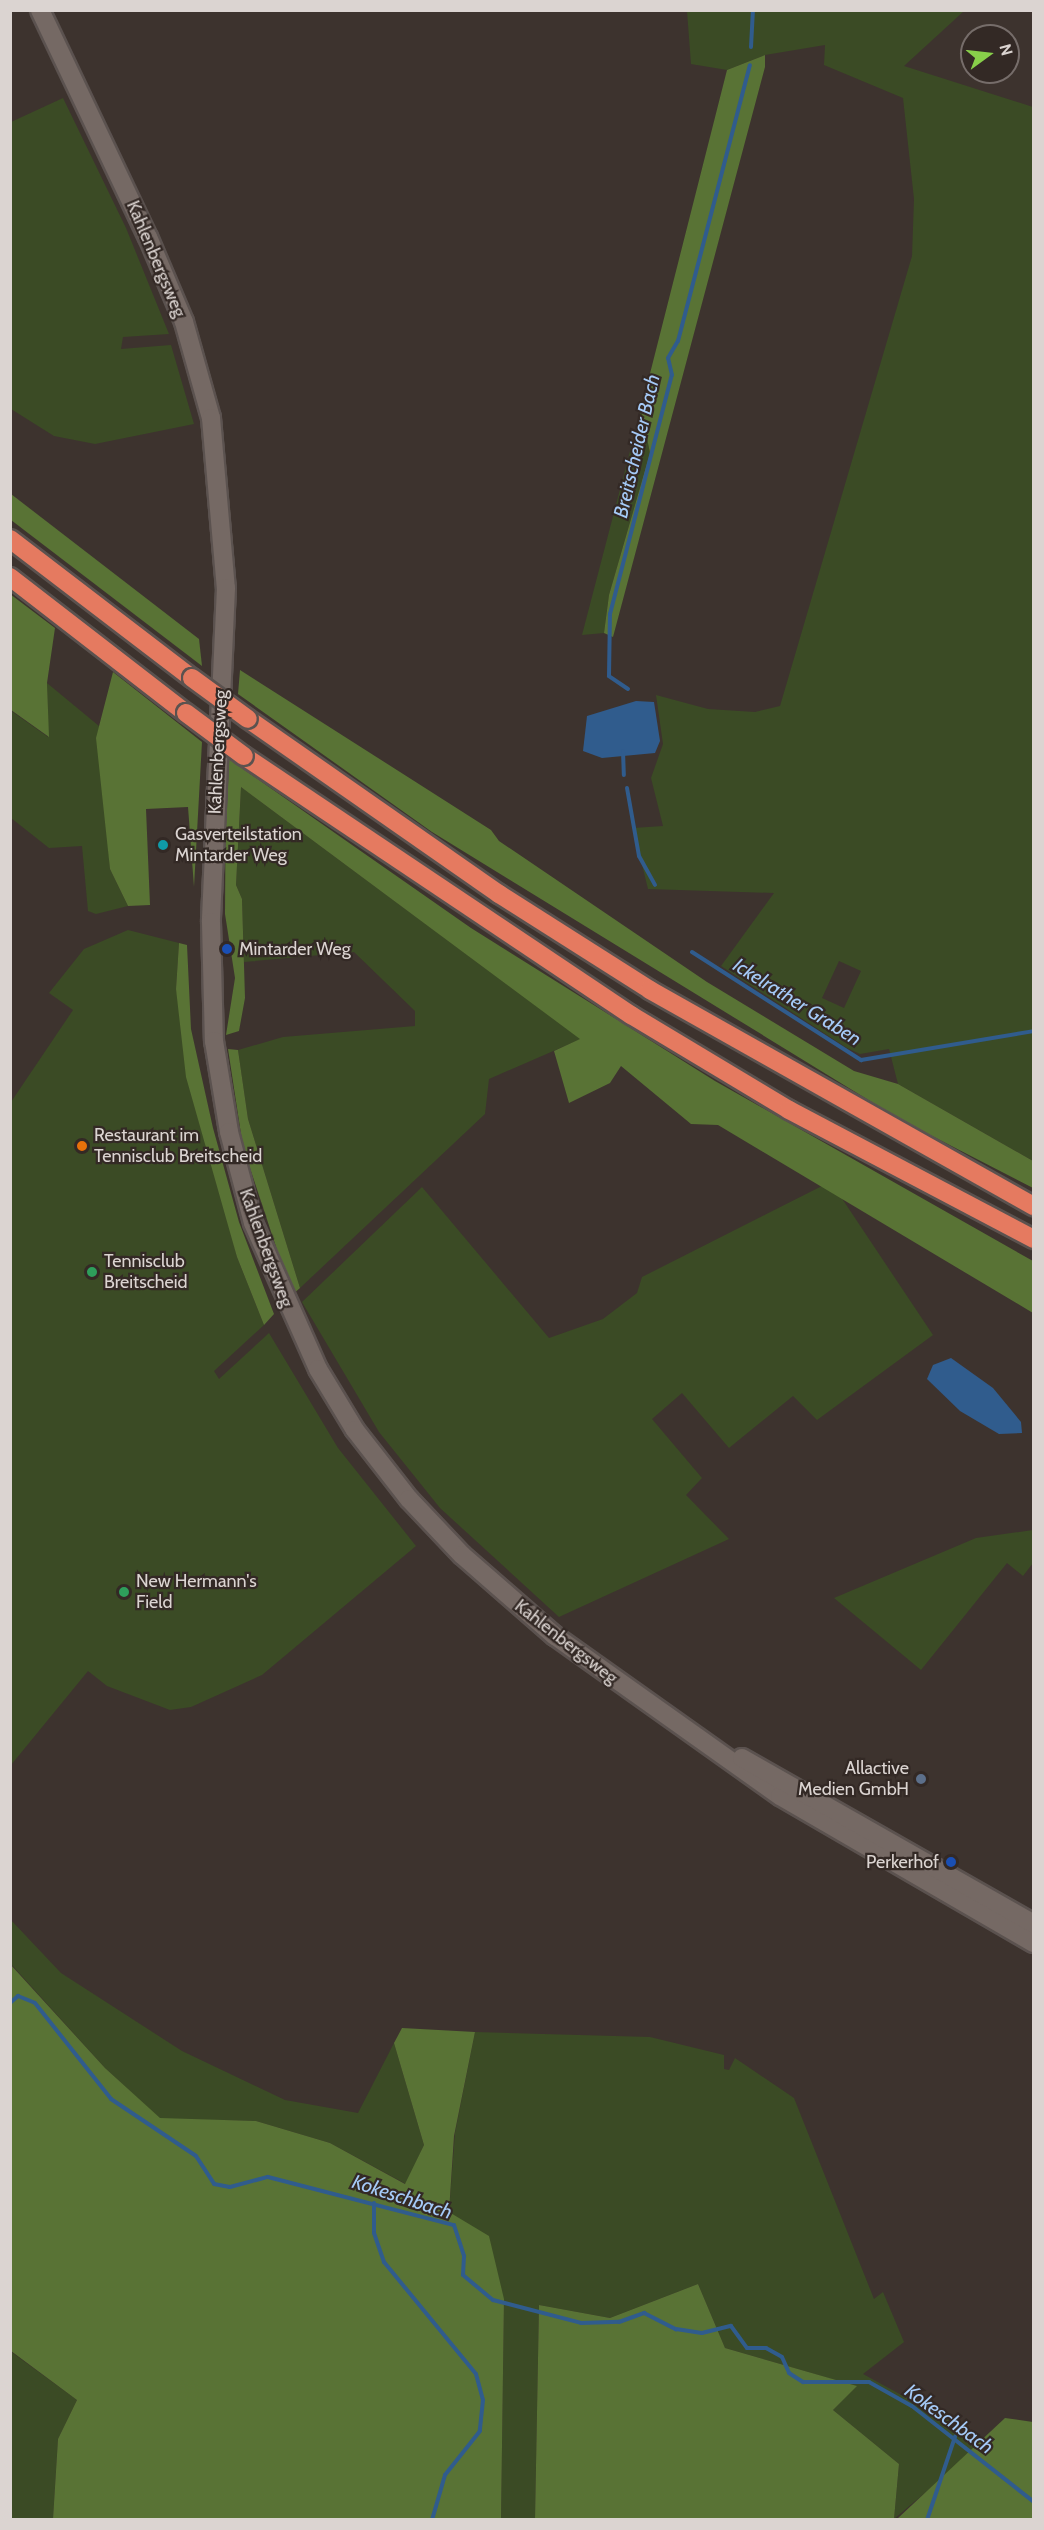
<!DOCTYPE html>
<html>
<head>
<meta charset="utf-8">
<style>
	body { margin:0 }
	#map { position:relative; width:1044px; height:2530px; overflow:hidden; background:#3d332e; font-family:Cabin,sans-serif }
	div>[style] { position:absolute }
	.green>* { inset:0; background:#3b4b25 }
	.forest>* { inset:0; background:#597335 }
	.water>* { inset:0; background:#305c8d }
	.stream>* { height:4px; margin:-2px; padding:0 2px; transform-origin:2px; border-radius:2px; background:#305c8d }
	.roads { filter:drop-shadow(2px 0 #5b524f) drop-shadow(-2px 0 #5b524f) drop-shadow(0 2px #5b524f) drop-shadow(0 -2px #5b524f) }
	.minor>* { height:18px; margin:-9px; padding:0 9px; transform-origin:9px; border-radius:9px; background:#756964 }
	.highway>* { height:18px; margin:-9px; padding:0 9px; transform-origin:9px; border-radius:9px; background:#e57a60 }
	.bridges { filter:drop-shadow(2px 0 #5b524f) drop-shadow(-2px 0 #5b524f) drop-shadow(0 2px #5b524f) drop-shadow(0 -2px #5b524f) }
	.highway-bridge>* { height:18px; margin:-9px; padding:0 9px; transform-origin:9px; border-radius:9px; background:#e57a60 }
	.dots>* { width:16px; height:16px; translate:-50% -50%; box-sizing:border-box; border:3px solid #332925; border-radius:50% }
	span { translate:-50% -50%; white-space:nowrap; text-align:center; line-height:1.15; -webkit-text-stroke:4.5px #332925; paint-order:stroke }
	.street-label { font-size:18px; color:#dbd4d1 }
	.poi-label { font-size:18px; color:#dbd4d1 }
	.left { translate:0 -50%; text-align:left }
	.right { translate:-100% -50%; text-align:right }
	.water-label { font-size:20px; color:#a5caf7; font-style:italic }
	.frame { position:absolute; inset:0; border:12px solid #dbd4d1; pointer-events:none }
	.north { position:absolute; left:960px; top:24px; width:60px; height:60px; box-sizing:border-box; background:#332925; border:2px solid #766d6a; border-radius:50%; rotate:75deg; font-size:16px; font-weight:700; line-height:24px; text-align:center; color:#dbd4d1 }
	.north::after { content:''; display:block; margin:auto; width:21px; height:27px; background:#88cf4a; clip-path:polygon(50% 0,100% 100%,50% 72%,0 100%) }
</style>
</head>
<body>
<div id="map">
	<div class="green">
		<i style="clip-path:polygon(evenodd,687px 11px,964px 11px,904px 66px,1033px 107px,1033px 1161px,898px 1084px,889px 1049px,860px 1054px,847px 1048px,721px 966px,774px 893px,648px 889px,633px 828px,663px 826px,651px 778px,663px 744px,656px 695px,708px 709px,755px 712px,780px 706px,912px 256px,914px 199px,903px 98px,824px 65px,825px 45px,765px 55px,727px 70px,691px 64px,687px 11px,839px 961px,861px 971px,844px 1008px,822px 998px,839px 961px)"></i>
		<i style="clip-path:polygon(63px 98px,126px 228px,169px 334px,123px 337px,121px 349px,171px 345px,194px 424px,95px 444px,54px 436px,11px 409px,11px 122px)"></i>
		<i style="clip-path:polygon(641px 409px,650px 453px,609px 595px,604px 633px,582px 635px)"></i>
		<i style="clip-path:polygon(47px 683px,99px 726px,110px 869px,128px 906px,96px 914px,88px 911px,82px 846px,49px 848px,11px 818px,10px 710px,48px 737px)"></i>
		<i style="clip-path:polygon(241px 787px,581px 1039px,489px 1079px,485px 1114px,300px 1288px,248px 1119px,238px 1050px,283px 1037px,415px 1026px,415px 1011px,354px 952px,244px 962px,242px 899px,236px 885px)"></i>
		<i style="clip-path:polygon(128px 930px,179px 943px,176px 989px,237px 1257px,264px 1325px,214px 1371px,219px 1379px,269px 1333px,338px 1448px,416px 1546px,262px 1675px,191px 1707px,170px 1710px,107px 1686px,88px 1671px,11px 1765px,11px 1102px,73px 1010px,49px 993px,84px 949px)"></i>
		<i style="clip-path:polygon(822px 1186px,839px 1194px,933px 1335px,817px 1420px,793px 1396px,729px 1448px,682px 1393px,652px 1419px,702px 1478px,686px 1495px,729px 1539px,559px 1617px,440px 1508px,379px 1432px,302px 1302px,422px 1187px,549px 1338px,603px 1319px,637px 1293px,642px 1277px)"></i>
		<i style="clip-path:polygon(1033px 1530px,1033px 1563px,1023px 1576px,1007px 1563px,921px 1670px,834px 1598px,976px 1538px)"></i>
		<i style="clip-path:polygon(10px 1919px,61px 1973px,182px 2051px,285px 2100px,358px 2113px,394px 2043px,424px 2145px,406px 2184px,330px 2143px,256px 2121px,160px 2119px,105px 2068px,11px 1964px)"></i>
		<i style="clip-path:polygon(475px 2032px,650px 2037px,724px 2055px,724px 2069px,729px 2070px,735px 2058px,794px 2098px,874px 2299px,883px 2292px,904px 2342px,863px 2374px,918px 2404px,933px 2406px,978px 2448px,894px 2519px,899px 2464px,833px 2410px,856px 2386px,725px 2348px,698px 2284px,610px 2318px,539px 2305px,535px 2519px,501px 2519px,504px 2299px,449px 2212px,455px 2133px)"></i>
		<i style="clip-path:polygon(10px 2351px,77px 2400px,58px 2439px,53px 2519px,11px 2519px)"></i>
	</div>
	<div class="forest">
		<i style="clip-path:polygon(765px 55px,765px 67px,613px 637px,604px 633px,609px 595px,650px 453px,641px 409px,727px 70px)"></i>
		<i style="clip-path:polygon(11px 494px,199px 639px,202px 666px,11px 520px)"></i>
		<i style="clip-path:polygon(10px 594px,55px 628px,47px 683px,49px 737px,11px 710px)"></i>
		<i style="clip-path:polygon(240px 670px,491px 830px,499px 841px,707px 982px,854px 1071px,898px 1084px,1033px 1161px,1033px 1188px,901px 1120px,432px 832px,238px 694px)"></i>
		<i style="clip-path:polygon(113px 672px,202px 742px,194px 887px,188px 807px,146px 809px,150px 905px,128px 906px,110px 869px,96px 738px)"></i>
		<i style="clip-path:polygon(226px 757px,471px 928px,715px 1081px,1033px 1261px,1033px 1313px,718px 1125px,691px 1124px,621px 1066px,610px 1083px,569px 1103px,554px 1051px,580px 1039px,241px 787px,236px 885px,242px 899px,245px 998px,239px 1031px,226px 1035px,235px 978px,225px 914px)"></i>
		<i style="clip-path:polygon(179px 943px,187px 945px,191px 1029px,213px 1128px,239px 1222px,274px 1314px,264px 1325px,237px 1257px,186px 1077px,176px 989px)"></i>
		<i style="clip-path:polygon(228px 1049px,238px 1050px,248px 1119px,300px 1288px,292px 1295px,243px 1147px)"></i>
		<i style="clip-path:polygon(10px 1964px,105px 2068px,160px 2118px,256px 2121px,330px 2143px,405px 2184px,424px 2145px,394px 2043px,402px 2028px,475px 2032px,454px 2136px,449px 2212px,489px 2236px,504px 2299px,501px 2519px,53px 2519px,58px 2439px,77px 2400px,11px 2351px)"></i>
		<i style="clip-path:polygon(698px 2284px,725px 2348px,857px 2386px,833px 2410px,899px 2464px,894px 2519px,535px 2519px,539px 2305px,610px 2318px)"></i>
		<i style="clip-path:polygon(1005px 2418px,1033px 2422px,1033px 2519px,897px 2519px)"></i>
	</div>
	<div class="water">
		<i style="clip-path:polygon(636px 701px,654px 702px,660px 741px,655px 753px,602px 758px,583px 751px,587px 716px)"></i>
		<i style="clip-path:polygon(951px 1358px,993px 1388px,1021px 1422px,1022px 1433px,999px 1434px,960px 1411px,927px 1379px,933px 1365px)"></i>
	</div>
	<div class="stream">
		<i style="left:751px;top:47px;width:37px;rotate:-87deg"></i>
		<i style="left:628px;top:689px;width:23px;rotate:-146deg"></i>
		<i style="left:609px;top:676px;width:62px;rotate:-89.1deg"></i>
		<i style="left:610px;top:614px;width:247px;rotate:-75.5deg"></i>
		<i style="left:672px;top:375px;width:17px;rotate:-103deg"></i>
		<i style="left:668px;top:358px;width:20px;rotate:-60deg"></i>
		<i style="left:678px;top:341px;width:285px;rotate:-75.4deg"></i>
		<i style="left:623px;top:751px;width:24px;rotate:88deg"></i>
		<i style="left:627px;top:788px;width:69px;rotate:80deg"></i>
		<i style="left:639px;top:856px;width:33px;rotate:61deg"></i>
		<i style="left:692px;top:952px;width:201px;rotate:32.6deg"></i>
		<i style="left:861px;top:1060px;width:175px;rotate:-9.5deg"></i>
		<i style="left:10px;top:2003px;width:11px;rotate:-41deg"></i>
		<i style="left:18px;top:1996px;width:18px;rotate:22deg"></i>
		<i style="left:35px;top:2003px;width:122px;rotate:51.6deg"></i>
		<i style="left:111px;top:2099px;width:102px;rotate:33.8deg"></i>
		<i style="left:196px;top:2156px;width:33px;rotate:57deg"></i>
		<i style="left:214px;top:2184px;width:16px;rotate:11deg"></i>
		<i style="left:230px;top:2187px;width:39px;rotate:-15deg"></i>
		<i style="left:268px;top:2177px;width:192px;rotate:14.5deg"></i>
		<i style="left:454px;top:2225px;width:33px;rotate:72deg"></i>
		<i style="left:464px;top:2256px;width:19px;rotate:93deg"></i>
		<i style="left:463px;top:2275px;width:39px;rotate:40deg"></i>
		<i style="left:493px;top:2300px;width:91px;rotate:14.6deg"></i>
		<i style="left:581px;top:2323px;width:38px;rotate:-2deg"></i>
		<i style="left:619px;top:2322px;width:27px;rotate:-20deg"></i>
		<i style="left:644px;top:2313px;width:36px;rotate:27deg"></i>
		<i style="left:676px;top:2329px;width:26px;rotate:9deg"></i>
		<i style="left:702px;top:2333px;width:30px;rotate:-14deg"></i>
		<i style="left:731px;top:2326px;width:27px;rotate:54deg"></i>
		<i style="left:747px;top:2348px;width:19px"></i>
		<i style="left:766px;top:2348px;width:18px;rotate:29deg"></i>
		<i style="left:782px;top:2357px;width:17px;rotate:66deg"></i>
		<i style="left:789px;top:2373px;width:17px;rotate:33deg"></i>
		<i style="left:803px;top:2382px;width:66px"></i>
		<i style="left:869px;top:2382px;width:49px;rotate:29.2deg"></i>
		<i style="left:912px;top:2406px;width:155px;rotate:38.2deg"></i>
		<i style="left:374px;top:2203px;width:30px;rotate:90deg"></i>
		<i style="left:374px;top:2233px;width:31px;rotate:71deg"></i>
		<i style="left:384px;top:2262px;width:145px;rotate:50.6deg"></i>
		<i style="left:476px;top:2374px;width:27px;rotate:75deg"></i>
		<i style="left:483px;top:2400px;width:31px;rotate:96deg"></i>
		<i style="left:480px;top:2431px;width:56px;rotate:128.5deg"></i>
		<i style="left:445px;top:2475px;width:47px;rotate:106.1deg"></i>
		<i style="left:927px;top:2520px;width:88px;rotate:-71.4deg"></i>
	</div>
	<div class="roads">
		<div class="minor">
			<i style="left:40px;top:10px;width:251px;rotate:64.6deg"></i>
			<i style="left:148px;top:237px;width:92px;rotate:67deg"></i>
			<i style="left:184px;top:322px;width:100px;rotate:74.3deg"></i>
			<i style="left:211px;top:418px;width:171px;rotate:85deg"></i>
			<i style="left:226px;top:588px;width:334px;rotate:92.6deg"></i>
			<i style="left:211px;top:922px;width:119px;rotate:88.6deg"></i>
			<i style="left:214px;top:1041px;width:92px;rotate:80.6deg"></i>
			<i style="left:229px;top:1132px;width:94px;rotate:75.2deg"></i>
			<i style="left:253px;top:1223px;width:160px;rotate:66deg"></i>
			<i style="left:318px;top:1369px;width:71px;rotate:58.8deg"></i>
			<i style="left:355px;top:1430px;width:88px;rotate:52deg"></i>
			<i style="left:409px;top:1499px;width:77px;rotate:46.6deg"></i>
			<i style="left:462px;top:1555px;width:123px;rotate:41.1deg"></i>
			<i style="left:555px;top:1636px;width:276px;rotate:35.4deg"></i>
			<i style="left:780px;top:1796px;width:293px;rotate:30.1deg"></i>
			<i style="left:742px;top:1758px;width:336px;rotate:29.6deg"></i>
		</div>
		<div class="highway">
			<i style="left:10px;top:539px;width:229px;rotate:37.4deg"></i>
			<i style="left:10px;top:577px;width:222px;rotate:37.7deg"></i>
			<i style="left:248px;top:719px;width:306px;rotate:34.9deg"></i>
			<i style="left:499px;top:894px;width:179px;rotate:32.4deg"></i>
			<i style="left:650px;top:990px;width:441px;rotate:29.4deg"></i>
			<i style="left:244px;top:756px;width:466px;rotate:33.8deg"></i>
			<i style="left:631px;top:1015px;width:184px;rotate:31deg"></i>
			<i style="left:789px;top:1110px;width:277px;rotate:27.8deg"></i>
		</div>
	</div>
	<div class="bridges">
		<div class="highway-bridge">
			<i style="left:192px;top:678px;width:69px;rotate:36.2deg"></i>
			<i style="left:186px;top:713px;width:72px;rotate:36.6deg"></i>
		</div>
	</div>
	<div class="dots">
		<i style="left:163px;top:845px;background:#0f9aa8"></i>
		<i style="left:227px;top:949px;background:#1a4fb4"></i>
		<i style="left:82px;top:1146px;background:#e8710a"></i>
		<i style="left:92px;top:1272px;background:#2e9e5b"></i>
		<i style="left:124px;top:1592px;background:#2e9e5b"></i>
		<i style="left:921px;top:1779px;background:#5c6f8a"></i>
		<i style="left:951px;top:1862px;background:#1a4fb4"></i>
	</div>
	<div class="street-label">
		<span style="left:156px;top:259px;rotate:67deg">Kahlenbergsweg</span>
		<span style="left:218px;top:752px;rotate:-87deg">Kahlenbergsweg</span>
		<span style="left:266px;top:1248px;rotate:70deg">Kahlenbergsweg</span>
		<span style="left:566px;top:1642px;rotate:38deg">Kahlenbergsweg</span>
	</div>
	<div class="poi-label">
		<span class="left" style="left:175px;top:845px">Gasverteilstation<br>Mintarder Weg</span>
		<span class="left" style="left:239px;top:949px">Mintarder Weg</span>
		<span class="left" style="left:94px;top:1146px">Restaurant im<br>Tennisclub Breitscheid</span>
		<span class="left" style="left:104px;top:1272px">Tennisclub<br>Breitscheid</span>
		<span class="left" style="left:136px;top:1592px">New Hermann's<br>Field</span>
		<span class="right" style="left:909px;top:1779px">Allactive<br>Medien GmbH</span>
		<span class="right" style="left:939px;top:1862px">Perkerhof</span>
	</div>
	<div class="water-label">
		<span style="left:637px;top:446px;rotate:-77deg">Breitscheider Bach</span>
		<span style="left:797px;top:1002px;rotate:32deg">Ickelrather Graben</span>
		<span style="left:402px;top:2197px;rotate:18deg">Kokeschbach</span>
		<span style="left:949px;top:2419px;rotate:36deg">Kokeschbach</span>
	</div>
	<div class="frame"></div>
	<div class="north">N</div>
</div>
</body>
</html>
